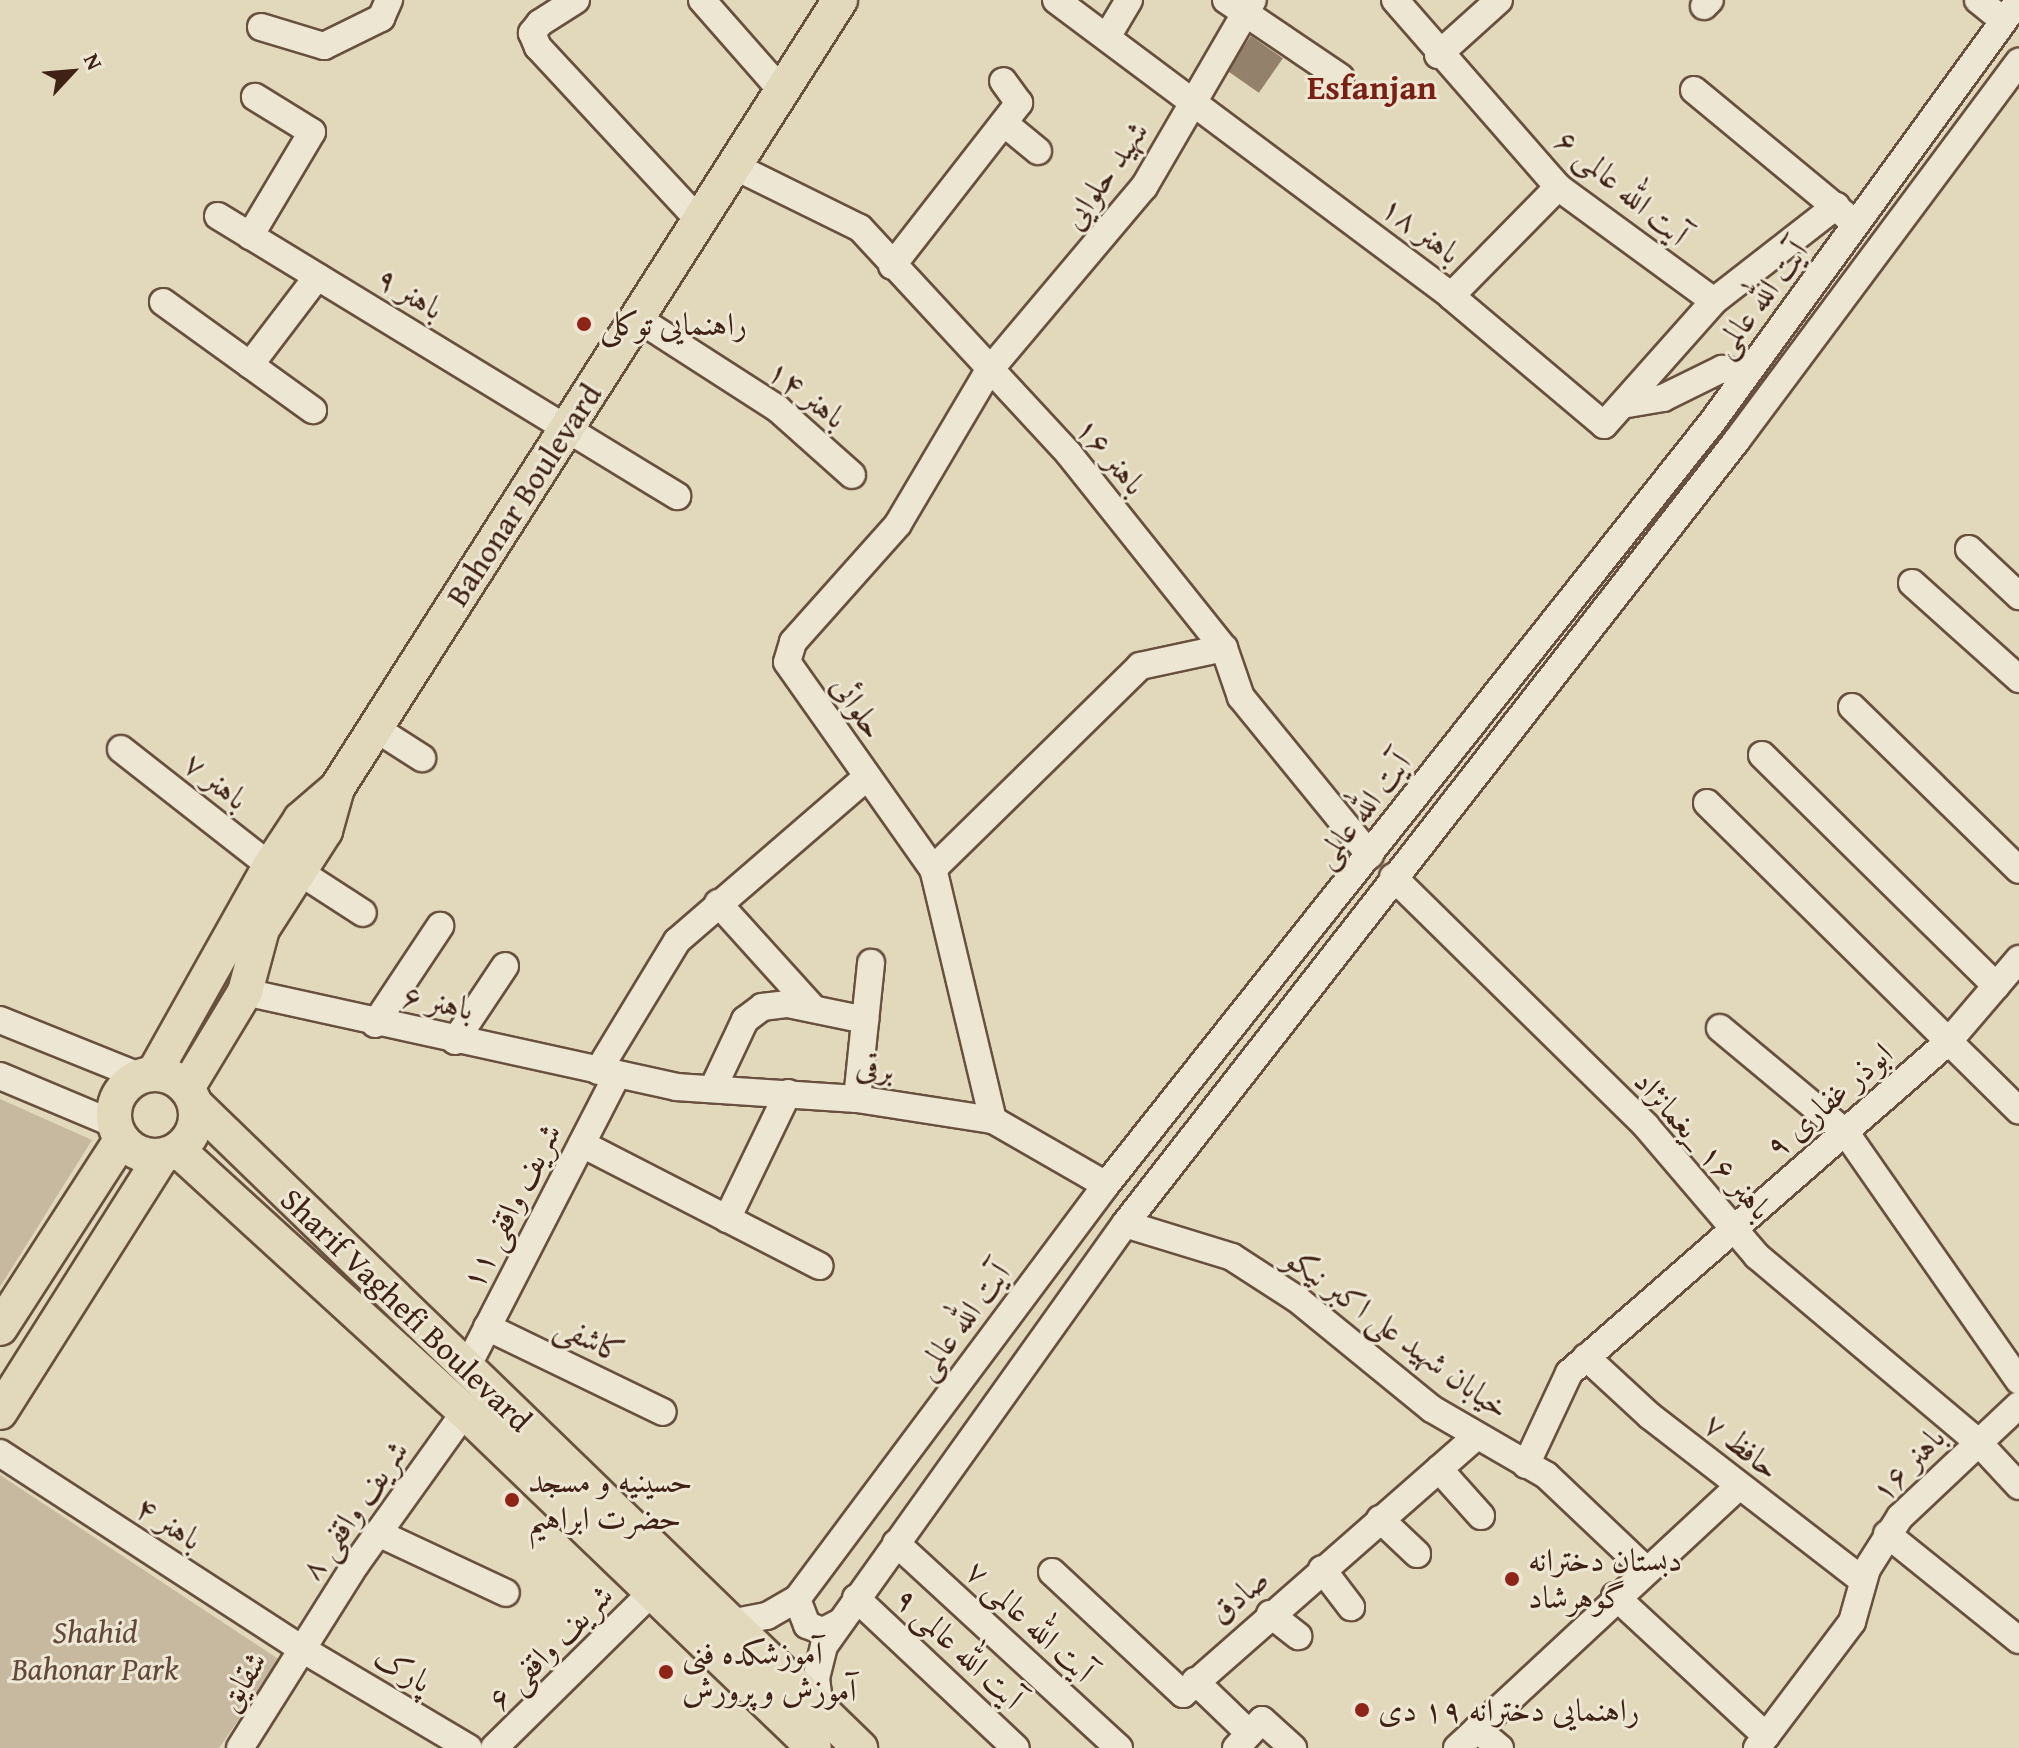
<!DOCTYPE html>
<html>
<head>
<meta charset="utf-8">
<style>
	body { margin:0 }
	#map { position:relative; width:2019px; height:1748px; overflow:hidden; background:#e2d8bb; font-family:"Gentium Book Plus",Amiri,serif }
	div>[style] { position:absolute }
	.green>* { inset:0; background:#c6b99f }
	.building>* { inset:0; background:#94816b; transform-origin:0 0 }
	.roads { filter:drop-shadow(2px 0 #68503e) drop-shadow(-2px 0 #68503e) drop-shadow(0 2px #68503e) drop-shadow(0 -2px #68503e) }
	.minor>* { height:26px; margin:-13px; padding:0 13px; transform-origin:13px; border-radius:13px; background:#ece6d3 }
	.major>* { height:34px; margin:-17px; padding:0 17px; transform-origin:17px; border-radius:17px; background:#e2d8bb }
	.major>.ring { margin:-17px; padding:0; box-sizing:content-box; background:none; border:34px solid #e2d8bb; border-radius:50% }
	.dots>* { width:22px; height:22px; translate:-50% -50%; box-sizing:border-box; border:4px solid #ece6d3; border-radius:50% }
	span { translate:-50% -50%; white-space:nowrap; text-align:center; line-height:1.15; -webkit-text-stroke:6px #ece6d3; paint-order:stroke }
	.street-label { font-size:32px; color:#402215 }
	.poi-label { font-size:32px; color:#402215 }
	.left { translate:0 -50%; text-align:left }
	.park-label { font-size:32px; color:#624838; font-style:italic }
	.neighbourhood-label { font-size:34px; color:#7a1f14; font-weight:700 }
	.north { position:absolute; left:32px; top:32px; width:80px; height:80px; -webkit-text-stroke:6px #ece6d3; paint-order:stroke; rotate:64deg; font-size:22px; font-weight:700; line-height:32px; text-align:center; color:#402215 }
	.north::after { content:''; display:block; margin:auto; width:28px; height:36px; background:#402215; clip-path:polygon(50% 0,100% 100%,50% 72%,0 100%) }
</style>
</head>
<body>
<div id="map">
	<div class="green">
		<i style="clip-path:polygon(0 1099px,92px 1140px,0 1287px)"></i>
		<i style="clip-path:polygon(0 1475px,280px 1660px,219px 1748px,0 1748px)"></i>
	</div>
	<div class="building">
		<i style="left:1251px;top:36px;width:39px;height:42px;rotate:35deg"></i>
	</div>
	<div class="roads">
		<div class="minor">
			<i style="left:576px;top:0;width:43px;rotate:147.4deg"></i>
			<i style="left:540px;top:23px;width:13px;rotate:129deg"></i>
			<i style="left:532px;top:33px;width:15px;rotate:67deg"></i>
			<i style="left:538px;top:47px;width:236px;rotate:47.1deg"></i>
			<i style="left:702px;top:0;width:121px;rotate:48.7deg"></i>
			<i style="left:1056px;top:0;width:494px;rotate:36.8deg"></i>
			<i style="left:1451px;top:296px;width:200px;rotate:40.1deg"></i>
			<i style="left:1604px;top:425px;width:166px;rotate:-48.4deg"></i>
			<i style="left:1226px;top:0;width:138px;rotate:34deg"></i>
			<i style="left:1395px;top:0;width:248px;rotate:48.9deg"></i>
			<i style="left:1558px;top:187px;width:193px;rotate:36.2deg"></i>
			<i style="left:1714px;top:301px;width:155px;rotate:-37.9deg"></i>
			<i style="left:1978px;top:0;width:33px;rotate:39deg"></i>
			<i style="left:1704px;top:6px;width:8px;rotate:-45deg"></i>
			<i style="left:261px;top:27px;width:66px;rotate:16.8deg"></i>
			<i style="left:324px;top:46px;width:64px;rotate:-26.2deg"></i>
			<i style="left:381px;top:18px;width:20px;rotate:-66deg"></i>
			<i style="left:1107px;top:37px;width:43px;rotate:-59.3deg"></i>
			<i style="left:1438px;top:55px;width:82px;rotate:-42deg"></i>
			<i style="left:1694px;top:90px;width:201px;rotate:39.6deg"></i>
			<i style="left:1004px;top:123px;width:44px;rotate:39.5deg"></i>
			<i style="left:734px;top:166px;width:140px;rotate:26.2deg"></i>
			<i style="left:860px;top:228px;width:308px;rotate:47.2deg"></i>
			<i style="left:1069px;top:454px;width:248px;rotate:51.4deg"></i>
			<i style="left:1224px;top:648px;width:52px;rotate:70.9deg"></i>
			<i style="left:1241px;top:697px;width:204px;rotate:50.8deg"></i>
			<i style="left:218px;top:216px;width:538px;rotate:31.38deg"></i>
			<i style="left:250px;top:236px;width:121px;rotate:-59.2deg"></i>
			<i style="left:312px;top:132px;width:67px;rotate:-148.4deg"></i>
			<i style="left:892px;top:266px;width:207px;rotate:-52.1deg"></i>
			<i style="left:1019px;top:103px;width:27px;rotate:-126deg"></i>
			<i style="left:1451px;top:296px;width:153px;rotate:-45.5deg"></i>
			<i style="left:163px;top:302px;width:185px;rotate:35.8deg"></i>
			<i style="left:637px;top:318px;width:168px;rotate:32.8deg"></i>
			<i style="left:778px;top:409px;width:99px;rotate:41.7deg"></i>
			<i style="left:250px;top:365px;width:111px;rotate:-52.7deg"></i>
			<i style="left:1622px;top:405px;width:42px;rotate:-9.7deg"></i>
			<i style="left:1663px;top:398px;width:66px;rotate:-26.2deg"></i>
			<i style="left:1722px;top:369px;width:25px;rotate:12deg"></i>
			<i style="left:1969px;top:549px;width:69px;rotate:43.2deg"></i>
			<i style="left:1912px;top:583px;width:144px;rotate:41.9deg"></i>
			<i style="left:1852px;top:707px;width:233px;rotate:44.3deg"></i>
			<i style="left:375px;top:728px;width:56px;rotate:32.6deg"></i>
			<i style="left:121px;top:749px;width:189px;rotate:38.1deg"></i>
			<i style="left:1762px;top:755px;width:329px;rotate:44.6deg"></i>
			<i style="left:1707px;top:803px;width:438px;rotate:44.6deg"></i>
			<i style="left:933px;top:869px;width:290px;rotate:-44.4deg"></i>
			<i style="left:1140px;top:666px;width:86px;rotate:-12.1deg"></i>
			<i style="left:298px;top:871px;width:77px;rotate:32.9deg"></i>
			<i style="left:1393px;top:877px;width:355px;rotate:44.5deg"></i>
			<i style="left:1646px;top:1126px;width:171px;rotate:49.5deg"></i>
			<i style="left:1757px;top:1256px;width:289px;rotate:40.1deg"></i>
			<i style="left:1978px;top:1442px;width:60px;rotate:47deg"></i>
			<i style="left:718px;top:903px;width:142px;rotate:47.9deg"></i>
			<i style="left:245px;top:992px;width:441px;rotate:12.4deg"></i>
			<i style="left:676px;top:1087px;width:181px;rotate:3.8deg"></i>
			<i style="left:857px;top:1099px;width:138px;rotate:8.8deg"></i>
			<i style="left:993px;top:1120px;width:130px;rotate:29.9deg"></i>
			<i style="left:0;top:1020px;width:150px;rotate:21.9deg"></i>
			<i style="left:375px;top:1024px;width:118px;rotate:-56.4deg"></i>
			<i style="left:1720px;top:1028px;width:164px;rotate:39.8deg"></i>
			<i style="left:1846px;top:1133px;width:302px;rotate:55.1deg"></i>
			<i style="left:455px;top:1041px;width:90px;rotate:-56.3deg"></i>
			<i style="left:598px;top:1071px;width:152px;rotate:-58.7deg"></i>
			<i style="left:677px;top:941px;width:248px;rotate:-40.8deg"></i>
			<i style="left:0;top:1076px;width:124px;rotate:22.8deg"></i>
			<i style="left:714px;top:1086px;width:73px;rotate:-64.8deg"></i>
			<i style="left:745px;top:1020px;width:21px;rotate:-37deg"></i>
			<i style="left:762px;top:1007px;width:26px;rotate:-7deg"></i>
			<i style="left:788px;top:1004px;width:79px;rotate:11.7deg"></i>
			<i style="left:857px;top:1099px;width:137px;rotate:-84.1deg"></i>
			<i style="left:993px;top:1120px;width:258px;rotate:-103.4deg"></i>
			<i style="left:933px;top:869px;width:253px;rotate:-125.2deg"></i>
			<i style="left:787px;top:662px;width:21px;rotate:-73deg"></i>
			<i style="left:793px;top:642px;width:158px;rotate:-48.3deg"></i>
			<i style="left:898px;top:524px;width:177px;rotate:-59.4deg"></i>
			<i style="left:988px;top:372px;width:242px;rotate:-49.9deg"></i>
			<i style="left:1144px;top:187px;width:216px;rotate:-59.8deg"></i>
			<i style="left:582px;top:1144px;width:267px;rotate:27.2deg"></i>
			<i style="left:727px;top:1219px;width:140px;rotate:-64.2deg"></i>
			<i style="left:1125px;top:1224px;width:112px;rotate:17.1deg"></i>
			<i style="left:1232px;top:1257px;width:77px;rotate:32.9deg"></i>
			<i style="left:1297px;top:1299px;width:174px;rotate:39.2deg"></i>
			<i style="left:1432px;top:1409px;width:132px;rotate:30.1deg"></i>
			<i style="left:1546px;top:1475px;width:135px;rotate:43.5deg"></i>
			<i style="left:487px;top:1327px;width:195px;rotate:25.8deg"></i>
			<i style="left:1586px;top:1357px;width:87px;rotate:42.7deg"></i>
			<i style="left:1650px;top:1416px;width:268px;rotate:37.7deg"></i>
			<i style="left:466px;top:1369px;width:331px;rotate:-62.8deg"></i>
			<i style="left:0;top:1453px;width:360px;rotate:33deg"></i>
			<i style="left:302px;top:1649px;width:194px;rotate:30.7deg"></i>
			<i style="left:1526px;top:1465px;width:102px;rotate:-64.9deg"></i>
			<i style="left:1569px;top:1373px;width:505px;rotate:-41.14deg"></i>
			<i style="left:1949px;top:1041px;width:108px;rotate:-49.5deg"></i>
			<i style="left:1439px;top:1469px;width:63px;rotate:48.2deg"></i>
			<i style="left:1380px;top:1519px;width:51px;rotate:43.4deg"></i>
			<i style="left:378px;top:1533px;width:141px;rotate:25.1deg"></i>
			<i style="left:1887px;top:1534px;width:169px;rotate:38.8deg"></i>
			<i style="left:896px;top:1543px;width:303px;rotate:42.6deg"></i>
			<i style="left:1322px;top:1569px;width:48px;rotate:52.7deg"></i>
			<i style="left:1052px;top:1572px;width:179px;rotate:43deg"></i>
			<i style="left:1183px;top:1694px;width:391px;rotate:-41.3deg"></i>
			<i style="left:1615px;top:1596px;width:206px;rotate:42.8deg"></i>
			<i style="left:856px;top:1598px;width:219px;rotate:43.2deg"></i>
			<i style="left:797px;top:1599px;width:28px;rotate:69deg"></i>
			<i style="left:807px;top:1625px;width:17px;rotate:21deg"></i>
			<i style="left:823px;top:1631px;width:18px;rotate:-27deg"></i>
			<i style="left:1270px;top:1614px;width:36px;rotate:38deg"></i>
			<i style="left:730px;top:1623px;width:38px;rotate:-11deg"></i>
			<i style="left:767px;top:1616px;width:34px;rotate:-30deg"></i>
			<i style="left:797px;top:1599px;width:517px;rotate:-53.26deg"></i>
			<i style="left:1106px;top:1185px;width:976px;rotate:-51.53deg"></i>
			<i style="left:1713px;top:421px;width:520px;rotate:-53.99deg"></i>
			<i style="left:1195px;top:1681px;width:75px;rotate:43.9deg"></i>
			<i style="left:820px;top:1710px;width:32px;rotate:-97deg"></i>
			<i style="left:816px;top:1678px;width:33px;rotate:-76deg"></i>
			<i style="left:824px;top:1646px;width:518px;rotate:-54.5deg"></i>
			<i style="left:1125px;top:1224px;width:995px;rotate:-52.02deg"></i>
			<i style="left:1737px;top:440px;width:472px;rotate:-53.3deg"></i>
			<i style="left:1477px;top:1729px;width:30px;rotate:40deg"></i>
			<i style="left:240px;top:1748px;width:218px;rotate:-57.8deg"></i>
			<i style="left:356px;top:1564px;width:187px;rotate:-54.4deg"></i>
			<i style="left:494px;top:1748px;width:222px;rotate:-44.6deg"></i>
			<i style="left:1236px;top:1748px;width:38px;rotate:-47deg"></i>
			<i style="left:1262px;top:1720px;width:42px;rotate:42.1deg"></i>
			<i style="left:1457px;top:1748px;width:384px;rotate:-42.9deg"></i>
			<i style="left:1757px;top:1748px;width:158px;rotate:-53deg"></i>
			<i style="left:1852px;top:1622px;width:55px;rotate:-74.2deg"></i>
			<i style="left:1867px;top:1569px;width:62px;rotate:-57.6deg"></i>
			<i style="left:1900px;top:1517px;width:163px;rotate:-43.3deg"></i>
		</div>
		<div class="major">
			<i style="left:154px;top:1073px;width:237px;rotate:-60.7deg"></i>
			<i style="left:270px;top:866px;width:56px;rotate:-56.6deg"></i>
			<i style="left:301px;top:819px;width:48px;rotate:-40.7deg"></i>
			<i class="ring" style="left:114px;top:1074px;width:48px;height:48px"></i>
			<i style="left:187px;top:1088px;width:112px;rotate:-58.9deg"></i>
			<i style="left:245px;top:992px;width:65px;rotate:-74.9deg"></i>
			<i style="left:262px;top:929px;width:117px;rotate:-57.3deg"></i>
			<i style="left:325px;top:831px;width:45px;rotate:-74.4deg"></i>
			<i style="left:337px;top:788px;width:935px;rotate:-57.45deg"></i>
			<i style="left:195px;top:1104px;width:926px;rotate:44.08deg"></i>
			<i style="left:178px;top:1150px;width:389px;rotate:42.4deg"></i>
			<i style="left:465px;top:1412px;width:484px;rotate:43.9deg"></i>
			<i style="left:0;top:1328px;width:224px;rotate:-57.2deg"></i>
			<i style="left:0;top:1412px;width:303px;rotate:-57.7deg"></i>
		</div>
	</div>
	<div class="dots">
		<i style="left:584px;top:324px;background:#8f2418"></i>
		<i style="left:512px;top:1500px;background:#8f2418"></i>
		<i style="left:1512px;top:1579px;background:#8f2418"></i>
		<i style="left:666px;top:1672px;background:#8f2418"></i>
		<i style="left:1362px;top:1710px;background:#8f2418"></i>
	</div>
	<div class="street-label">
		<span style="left:1105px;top:175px;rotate:-55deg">شهید حلوایی</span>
		<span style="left:1622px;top:187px;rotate:40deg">آیت الله عالمی ۶</span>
		<span style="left:1421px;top:230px;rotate:37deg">باهنر ۱۸</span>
		<span style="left:410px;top:293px;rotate:31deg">باهنر ۹</span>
		<span style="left:1760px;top:299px;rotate:-53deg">آیت الله عالمی</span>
		<span style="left:807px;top:394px;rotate:38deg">باهنر ۱۴</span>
		<span style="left:1111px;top:456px;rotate:50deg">باهنر ۱۶</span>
		<span style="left:524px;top:495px;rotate:-57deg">Bahonar Boulevard</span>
		<span style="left:858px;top:707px;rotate:56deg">حلوائی</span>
		<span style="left:216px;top:781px;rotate:38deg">باهنر ۷</span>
		<span style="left:1362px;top:810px;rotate:-52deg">آیت الله عالمی</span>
		<span style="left:438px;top:1002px;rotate:12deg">باهنر ۶</span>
		<span style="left:875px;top:1068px;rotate:8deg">برقی</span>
		<span style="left:1829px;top:1100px;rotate:-41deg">ابوذر غفاری ۹</span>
		<span style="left:1703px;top:1145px;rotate:48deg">باهنر ۱۶ _یغمانژاد</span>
		<span style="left:511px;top:1206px;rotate:-63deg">شریف واقفی ۱۱</span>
		<span style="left:406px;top:1310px;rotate:44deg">Sharif Vaghefi Boulevard</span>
		<span style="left:962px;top:1321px;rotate:-53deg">آیت الله عالمی</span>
		<span style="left:1397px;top:1333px;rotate:36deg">خیابان شهید علی اکبر نیکو</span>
		<span style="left:590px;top:1339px;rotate:26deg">کاشفی</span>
		<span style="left:1742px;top:1446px;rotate:38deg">حافظ ۷</span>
		<span style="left:1908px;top:1464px;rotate:-46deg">باهنر ۱۶</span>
		<span style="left:354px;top:1510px;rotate:-55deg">شریف واقفی ۸</span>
		<span style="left:169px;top:1523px;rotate:33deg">باهنر ۴</span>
		<span style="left:1239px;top:1596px;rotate:-40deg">صادق</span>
		<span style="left:1030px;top:1621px;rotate:43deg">آیت الله عالمی ۷</span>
		<span style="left:550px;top:1647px;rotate:-45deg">شریف واقفی ۶</span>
		<span style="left:959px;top:1648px;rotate:43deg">آیت الله عالمی ۹</span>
		<span style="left:403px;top:1669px;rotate:31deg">پارک</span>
		<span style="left:242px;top:1681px;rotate:-58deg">شقایق</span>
	</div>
	<div class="poi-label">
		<span class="left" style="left:600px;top:324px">راهنمایی توکلی</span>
		<span class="left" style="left:528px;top:1500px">حسینیه و مسجد<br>حضرت ابراهیم</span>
		<span class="left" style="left:1528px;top:1579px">دبستان دخترانه<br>گوهرشاد</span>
		<span class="left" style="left:682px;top:1672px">آموزشکده فنی<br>آموزش و پرورش</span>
		<span class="left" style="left:1378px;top:1710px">راهنمایی دخترانه ۱۹ دی</span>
	</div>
	<div class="park-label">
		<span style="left:95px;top:1651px">Shahid<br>Bahonar Park</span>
	</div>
	<div class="neighbourhood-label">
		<span style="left:1372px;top:87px">Esfanjan</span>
	</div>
	<div class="north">N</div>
</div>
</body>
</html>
